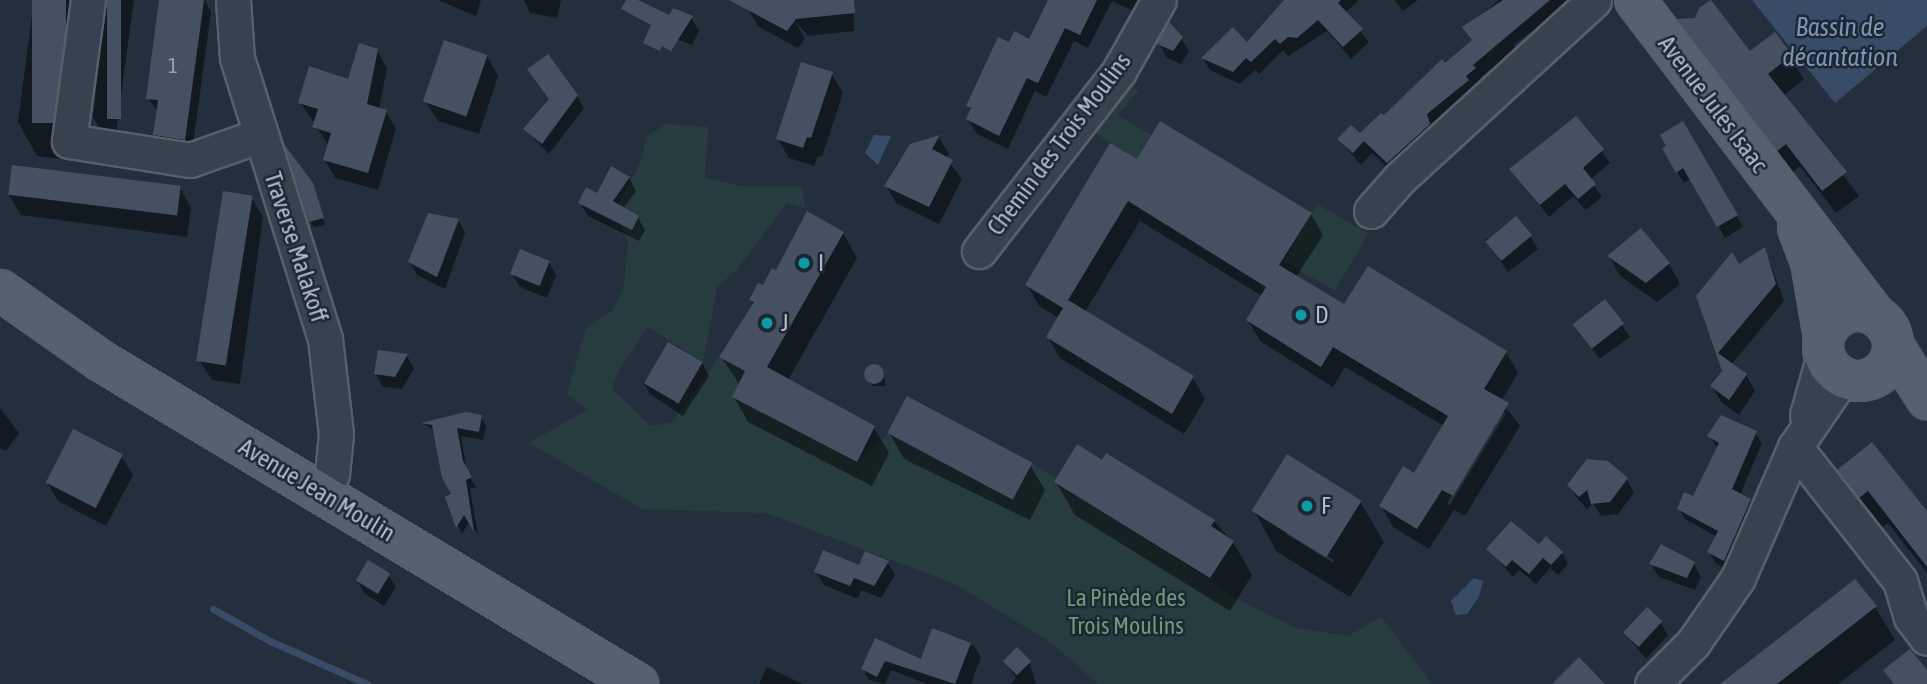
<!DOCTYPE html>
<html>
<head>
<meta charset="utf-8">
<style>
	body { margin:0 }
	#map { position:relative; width:1927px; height:684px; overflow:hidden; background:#242f3e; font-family:"Asap Condensed",sans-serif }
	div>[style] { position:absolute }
	.green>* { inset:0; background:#263c3f; transform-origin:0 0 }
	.water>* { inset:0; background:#394c67 }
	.shadow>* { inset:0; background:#0007; transform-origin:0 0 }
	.stream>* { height:7px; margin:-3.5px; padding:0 3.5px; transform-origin:3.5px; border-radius:3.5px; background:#394c67 }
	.building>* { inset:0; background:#455162; transform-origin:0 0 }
	.round { border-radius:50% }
	.roads { filter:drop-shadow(2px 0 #565f6c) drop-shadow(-2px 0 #565f6c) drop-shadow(0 2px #565f6c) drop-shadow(0 -2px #565f6c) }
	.minor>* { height:33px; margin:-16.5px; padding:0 16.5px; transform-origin:16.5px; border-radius:16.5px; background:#38414e }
	.major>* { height:38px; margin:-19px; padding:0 19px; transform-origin:19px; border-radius:19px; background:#56606e }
	.major>.ring { margin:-19px; padding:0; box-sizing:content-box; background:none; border:38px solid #56606e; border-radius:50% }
	.dots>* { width:19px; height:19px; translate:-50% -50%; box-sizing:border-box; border:4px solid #1d2633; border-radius:50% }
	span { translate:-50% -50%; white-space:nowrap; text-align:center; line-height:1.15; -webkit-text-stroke:5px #1d2633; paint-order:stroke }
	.number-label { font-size:21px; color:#98a1af }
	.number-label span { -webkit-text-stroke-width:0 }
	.street-label { font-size:24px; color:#b4bcc9 }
	.poi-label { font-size:24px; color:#b4bcc9 }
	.left { translate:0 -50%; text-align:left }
	.park-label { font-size:24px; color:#6b9a76 }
	.water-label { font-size:26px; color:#7c92b1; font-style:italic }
</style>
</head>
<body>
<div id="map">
	<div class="green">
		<i style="clip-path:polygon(1133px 87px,1139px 91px,1117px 115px,1151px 135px,1137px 159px,1092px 131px,1127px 88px)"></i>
		<i style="clip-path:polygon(666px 124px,708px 127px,705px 178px,741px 186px,802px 187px,805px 208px,787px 203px,738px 268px,717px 288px,703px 362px,648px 327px,617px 373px,612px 389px,651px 426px,673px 422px,719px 357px,745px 371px,732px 397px,857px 462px,888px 434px,1015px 496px,1032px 463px,1239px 600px,1296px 628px,1348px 636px,1381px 617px,1432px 684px,1098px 684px,1052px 643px,953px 583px,766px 513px,642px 509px,529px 443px,588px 409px,567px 394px,586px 328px,614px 309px,624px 285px,628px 243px,615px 211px,642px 159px,646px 137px)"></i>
		<i style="left:1317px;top:204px;width:59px;height:66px;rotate:30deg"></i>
	</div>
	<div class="water">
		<i style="clip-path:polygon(1752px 0,1927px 0,1927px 26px,1835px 103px)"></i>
		<i style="clip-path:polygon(874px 135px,891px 136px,878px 165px,865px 153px)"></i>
		<i style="clip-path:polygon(1474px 578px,1483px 581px,1479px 597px,1467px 614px,1456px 615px,1451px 601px)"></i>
	</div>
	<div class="shadow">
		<i style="clip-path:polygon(34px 0,88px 0,68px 160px,37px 156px,18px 122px)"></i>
		<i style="clip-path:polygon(106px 0,134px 0,115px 139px,104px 136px,93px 117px)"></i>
		<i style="clip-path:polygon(160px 0,205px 0,211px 12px,192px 152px,162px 148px,155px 134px,158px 112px,148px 98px)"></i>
		<i style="clip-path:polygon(438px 0,481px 0,476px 16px)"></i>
		<i style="clip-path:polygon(524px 0,561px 0,557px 18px,530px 13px)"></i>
		<i style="clip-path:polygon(752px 0,853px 0,854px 31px,808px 36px,795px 21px,805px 38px,798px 48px,759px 27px,748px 9px)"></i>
		<i style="clip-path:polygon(1051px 0,1155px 0,1144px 16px,1112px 1px,1088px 48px,1074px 41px,1046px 97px,1035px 91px,1008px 149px,977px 134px,968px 119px,972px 112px,968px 105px,1010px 44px,1030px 41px)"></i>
		<i style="clip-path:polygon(1288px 0,1359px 0,1345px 13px,1369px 42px,1351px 59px,1327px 31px,1288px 56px,1283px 50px,1259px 74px,1255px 70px,1240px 84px,1210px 70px,1203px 58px,1247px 44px)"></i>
		<i style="clip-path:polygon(1394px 0,1418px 0,1403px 11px)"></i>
		<i style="clip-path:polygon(1499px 0,1588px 0,1570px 2px,1514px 45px,1516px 49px,1480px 78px,1482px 81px,1395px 175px,1372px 153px,1361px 165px,1339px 139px,1360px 136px,1423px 83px,1422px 78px,1441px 61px,1444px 65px,1473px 42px,1465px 28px)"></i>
		<i style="clip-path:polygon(691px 18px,699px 31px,692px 45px,674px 38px)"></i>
		<i style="clip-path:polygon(1680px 21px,1750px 54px,1775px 35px,1804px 79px,1783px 96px,1859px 196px,1836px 213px,1800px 166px,1792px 173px)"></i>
		<i style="clip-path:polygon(1181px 38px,1189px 51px,1181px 64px,1166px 57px,1159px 43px)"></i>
		<i style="clip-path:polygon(377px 50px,387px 68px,379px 109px,386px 112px,396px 129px,378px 190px,335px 178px,325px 160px,329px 146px,300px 102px,349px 81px)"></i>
		<i style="clip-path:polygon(487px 56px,498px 76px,479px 134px,438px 121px,426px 102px)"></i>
		<i style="clip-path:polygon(831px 73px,843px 93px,822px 157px,818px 156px,814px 166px,789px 158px,778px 139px)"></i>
		<i style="clip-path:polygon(577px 96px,584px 108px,549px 154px,525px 129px)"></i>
		<i style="clip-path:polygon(1576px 118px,1610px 163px,1590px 180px,1602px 197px,1586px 210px,1573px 196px,1549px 217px,1511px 169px)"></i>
		<i style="clip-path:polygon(1682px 124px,1743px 227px,1725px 238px,1691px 179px,1684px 183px,1677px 172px)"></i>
		<i style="clip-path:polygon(939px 137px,949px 154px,946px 158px,962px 179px,939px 224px,896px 203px,886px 185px,897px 163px,902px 165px)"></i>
		<i style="clip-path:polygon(evenodd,1137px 161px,1311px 214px,1323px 235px,1296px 277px,1345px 307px,1506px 352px,1518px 373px,1501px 401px,1520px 426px,1465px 516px,1454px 510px,1429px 549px,1393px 527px,1381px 506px,1415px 475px,1444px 426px,1345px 367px,1333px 387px,1260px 341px,1248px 320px,1262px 296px,1140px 221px,1085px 312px,1193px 378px,1205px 399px,1184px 434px,1060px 358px,1048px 337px,1059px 318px,1039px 306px,1027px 285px,1137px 161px,1502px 413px,1506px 413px,1450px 505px,1447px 503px,1502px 413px)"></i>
		<i style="clip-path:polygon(629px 178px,636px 191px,623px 209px,638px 217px,645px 230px,639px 241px,588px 216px,580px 203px)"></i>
		<i style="clip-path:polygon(312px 184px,325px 225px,314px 227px,310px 221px)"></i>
		<i style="clip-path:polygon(180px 188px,191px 208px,187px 237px,21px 215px,9px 195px)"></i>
		<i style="clip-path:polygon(252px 198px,263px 217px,240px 384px,212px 380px,200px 361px)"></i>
		<i style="clip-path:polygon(458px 220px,465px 233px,445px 289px,417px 275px,410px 262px)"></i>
		<i style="clip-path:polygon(843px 233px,857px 258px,788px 380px,874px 428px,889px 453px,872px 486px,748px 422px,734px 397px,740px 385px,721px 357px,754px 305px,751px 300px,777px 272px)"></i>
		<i style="clip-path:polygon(1530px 236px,1538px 249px,1508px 272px,1485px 239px)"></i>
		<i style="clip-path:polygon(1765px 249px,1784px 301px,1731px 365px,1746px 375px,1755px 391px,1739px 415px,1722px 403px,1712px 387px,1723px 372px,1698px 296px)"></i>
		<i style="clip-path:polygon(1609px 256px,1669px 264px,1680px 284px,1657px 302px,1620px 276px)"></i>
		<i style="clip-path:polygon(549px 262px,556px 275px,547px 298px,520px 287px,512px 274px)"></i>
		<i style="left:1605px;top:301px;width:44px;height:38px;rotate:55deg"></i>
		<i style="clip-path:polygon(379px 352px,407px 356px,414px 369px,402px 389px,383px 387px,376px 374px)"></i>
		<i style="clip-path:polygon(702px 363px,709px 376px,683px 416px,650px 394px,643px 382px)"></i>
		<i style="clip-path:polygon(869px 368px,882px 369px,886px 386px,872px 386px)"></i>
		<i style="clip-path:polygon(0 408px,19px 433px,6px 451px,0 448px)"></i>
		<i style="clip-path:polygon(481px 417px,486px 426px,483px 440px,461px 436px,467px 472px,476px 487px,470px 489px,478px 534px,469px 522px,462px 534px,447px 498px,454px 495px,435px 432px,424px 423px)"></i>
		<i style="clip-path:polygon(1755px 433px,1762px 443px,1740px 495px,1750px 500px,1756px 511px,1730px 571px,1715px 563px,1709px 552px,1717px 537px,1685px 519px,1679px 509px,1694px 498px,1718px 448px,1709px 436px)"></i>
		<i style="clip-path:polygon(890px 434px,991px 446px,993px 442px,1030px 465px,1045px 490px,1030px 520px,904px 459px)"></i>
		<i style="clip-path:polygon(121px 456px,133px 475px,106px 526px,58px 501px,47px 482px)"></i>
		<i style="clip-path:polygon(1102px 462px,1214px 521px,1233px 542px,1252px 575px,1230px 611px,1075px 515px,1056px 482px)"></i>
		<i style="clip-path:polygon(1840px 470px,1927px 514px,1927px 573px,1888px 523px,1879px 530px)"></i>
		<i style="clip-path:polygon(1627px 480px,1634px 493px,1618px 514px,1601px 516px,1593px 503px,1587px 509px,1577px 498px,1569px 485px)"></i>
		<i style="clip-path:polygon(evenodd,1360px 502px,1384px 542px,1350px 597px,1277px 552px,1254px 511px,1360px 502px,1286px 530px,1334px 560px,1333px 563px,1286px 534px,1286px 530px)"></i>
		<i style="clip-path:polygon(1539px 547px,1562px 553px,1568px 564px,1558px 575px,1550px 568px,1536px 584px,1519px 570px,1513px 577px,1488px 549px)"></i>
		<i style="clip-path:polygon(887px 562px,895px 575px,881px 598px,861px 590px,858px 599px,824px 585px,816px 572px)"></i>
		<i style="clip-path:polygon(1651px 564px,1694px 564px,1701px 577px,1695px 590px,1659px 577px)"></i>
		<i style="clip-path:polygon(388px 574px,396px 587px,384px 606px,364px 593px,357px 580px)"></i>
		<i style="clip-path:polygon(1875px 607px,1895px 640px,1838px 684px,1723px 684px)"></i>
		<i style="clip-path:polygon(1660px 622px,1668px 635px,1646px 659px,1625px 633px)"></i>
		<i style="clip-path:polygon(933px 631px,974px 646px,981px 657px,971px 684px,927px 684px,891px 670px,885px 684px,869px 680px,863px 669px,876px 641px,922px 662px)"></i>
		<i style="clip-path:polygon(1004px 660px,1029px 662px,1036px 684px,1011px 684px,1016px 678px)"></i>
		<i style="clip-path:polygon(767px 667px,803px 684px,759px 684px)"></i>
	</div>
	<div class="stream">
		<i style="left:213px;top:609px;width:65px;rotate:29.3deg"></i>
		<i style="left:270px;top:641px;width:106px;rotate:23.9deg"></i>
	</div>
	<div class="building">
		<i style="left:32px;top:0;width:34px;height:123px"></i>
		<i style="left:107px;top:0;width:14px;height:119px"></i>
		<i style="clip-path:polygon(159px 0,204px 0,185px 140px,153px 135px,158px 100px,146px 99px)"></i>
		<i style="clip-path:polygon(626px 0,638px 0,669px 15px,673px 8px,693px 16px,671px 51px,662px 46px,660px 51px,643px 43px,651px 25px,621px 9px)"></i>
		<i style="clip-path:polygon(729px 0,854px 0,855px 13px,796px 19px,787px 31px)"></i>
		<i style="clip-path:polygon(1048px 0,1097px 0,1080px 35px,1065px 28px,1038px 83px,1027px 78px,999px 136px,966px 119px,971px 108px,966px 106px,998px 37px,1009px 42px,1014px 31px,1029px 39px)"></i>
		<i style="clip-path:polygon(1284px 0,1341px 0,1338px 3px,1363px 29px,1343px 47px,1318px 20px,1297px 38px,1288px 37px,1280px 44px,1275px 39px,1251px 62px,1246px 58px,1233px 72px,1201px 58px,1233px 27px,1247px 42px)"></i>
		<i style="clip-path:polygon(1503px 0,1550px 0,1473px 65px,1476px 68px,1466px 76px,1469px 80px,1427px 114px,1430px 124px,1387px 163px,1364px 141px,1353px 153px,1337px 139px,1351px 125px,1360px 133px,1381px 113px,1384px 115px,1442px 59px,1445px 63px,1472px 40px,1462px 27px)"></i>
		<i style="clip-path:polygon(1711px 0,1750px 51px,1775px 32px,1792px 55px,1768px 74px,1847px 172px,1822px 191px,1786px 144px,1777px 151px,1677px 19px,1695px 18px,1699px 8px)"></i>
		<i style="clip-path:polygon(1169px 22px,1183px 37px,1173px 51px,1157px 44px)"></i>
		<i style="left:444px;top:40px;width:46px;height:65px;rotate:19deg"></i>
		<i style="clip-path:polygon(359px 43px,378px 49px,367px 104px,387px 110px,368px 173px,323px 160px,331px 133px,312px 127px,318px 109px,298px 103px,309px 66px,348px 79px)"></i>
		<i style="clip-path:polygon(548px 54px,578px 95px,542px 144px,523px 129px,549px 99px,527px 69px)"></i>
		<i style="clip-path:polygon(801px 62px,833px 72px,811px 138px,807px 137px,803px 148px,776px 139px)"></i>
		<i style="clip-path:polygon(1576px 116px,1604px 149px,1583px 168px,1596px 184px,1578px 199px,1565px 184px,1540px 205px,1509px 169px)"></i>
		<i style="clip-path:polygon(1160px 121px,1312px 213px,1279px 265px,1344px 304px,1368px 266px,1507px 351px,1484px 389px,1509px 403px,1453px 496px,1442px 490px,1417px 529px,1379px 506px,1403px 466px,1414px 473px,1448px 416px,1333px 347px,1321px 367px,1246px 320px,1266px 287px,1128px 201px,1068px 300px,1194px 376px,1172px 414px,1046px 337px,1063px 308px,1025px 285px,1110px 143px,1137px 159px)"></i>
		<i style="clip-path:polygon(1683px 121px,1738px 215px,1717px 227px,1683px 168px,1676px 173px,1662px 148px,1666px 146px,1660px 135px)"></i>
		<i style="clip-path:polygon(940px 135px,932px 149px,953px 160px,929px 207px,884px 186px,910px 144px)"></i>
		<i style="clip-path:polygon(284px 144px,313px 183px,324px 218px,309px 222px)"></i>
		<i style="left:12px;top:165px;width:170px;height:30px;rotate:7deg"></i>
		<i style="clip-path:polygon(611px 166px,630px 177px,613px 201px,639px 216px,632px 230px,578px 203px,586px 187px,597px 193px)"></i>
		<i style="left:223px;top:191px;width:30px;height:172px;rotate:9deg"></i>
		<i style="clip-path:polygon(807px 211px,844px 232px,767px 367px,875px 426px,857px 462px,732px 397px,745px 371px,719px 357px,754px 302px,749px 300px,758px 283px,763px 285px,772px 268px,776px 270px)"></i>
		<i style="clip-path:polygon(428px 213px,459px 219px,437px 277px,408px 262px)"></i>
		<i style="left:1516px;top:216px;width:25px;height:40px;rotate:50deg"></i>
		<i style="clip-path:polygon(1641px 228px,1670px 263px,1646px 283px,1607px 256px)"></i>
		<i style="clip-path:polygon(1765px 247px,1776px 284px,1718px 353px,1747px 374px,1729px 400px,1710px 386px,1722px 371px,1696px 296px,1732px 252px,1739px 264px)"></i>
		<i style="left:520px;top:249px;width:32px;height:27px;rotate:22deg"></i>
		<i style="left:1605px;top:299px;width:31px;height:41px;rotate:52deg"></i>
		<i style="left:668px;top:342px;width:40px;height:48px;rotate:30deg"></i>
		<i style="clip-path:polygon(378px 350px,408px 354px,395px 377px,374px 374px)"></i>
		<i class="round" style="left:864px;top:364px;width:20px;height:20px"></i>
		<i style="left:907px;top:396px;width:142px;height:42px;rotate:28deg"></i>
		<i style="clip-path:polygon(466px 412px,482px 415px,479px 432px,457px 428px,463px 461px,472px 477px,466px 480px,474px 532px,464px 515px,456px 528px,445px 497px,451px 494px,442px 478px,432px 425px,421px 423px)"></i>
		<i style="clip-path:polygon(1721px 415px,1757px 431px,1732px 489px,1751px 499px,1724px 561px,1707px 552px,1718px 531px,1677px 509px,1684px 492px,1693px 496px,1719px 443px,1707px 436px)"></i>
		<i style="left:73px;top:429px;width:56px;height:60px;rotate:27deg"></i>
		<i style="clip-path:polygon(1872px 442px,1927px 511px,1927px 567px,1868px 491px,1859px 498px,1837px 470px)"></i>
		<i style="clip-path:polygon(1077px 444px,1102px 460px,1106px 453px,1215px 520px,1211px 526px,1234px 541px,1210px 578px,1054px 482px)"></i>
		<i style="left:1287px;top:454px;width:88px;height:67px;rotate:32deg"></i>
		<i style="clip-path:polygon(1587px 459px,1608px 461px,1628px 478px,1610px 502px,1591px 504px,1587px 490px,1579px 497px,1567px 485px)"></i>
		<i style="clip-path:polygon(1511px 521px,1539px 544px,1546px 536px,1563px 552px,1551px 565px,1543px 558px,1529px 574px,1512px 560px,1506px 567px,1486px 549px)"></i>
		<i style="clip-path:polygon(1661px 544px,1695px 562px,1687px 578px,1649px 564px)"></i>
		<i style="clip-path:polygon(823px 550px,859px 565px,865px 551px,889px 561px,874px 586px,854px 578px,850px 586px,814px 572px)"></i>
		<i style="left:368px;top:560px;width:26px;height:24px;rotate:31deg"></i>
		<i style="clip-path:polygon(1855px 579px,1877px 606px,1777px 684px,1720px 684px)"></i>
		<i style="left:1647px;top:607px;width:21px;height:35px;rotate:43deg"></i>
		<i style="clip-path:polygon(932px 628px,971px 643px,955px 684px,885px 661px,877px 677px,861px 669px,875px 638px,921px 659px)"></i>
		<i style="left:1017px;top:647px;width:20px;height:20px;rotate:45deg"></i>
		<i style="clip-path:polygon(1910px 649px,1927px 670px,1927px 684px,1894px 684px,1883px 670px)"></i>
		<i style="clip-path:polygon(1579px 657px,1605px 684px,1552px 684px)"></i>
	</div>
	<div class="roads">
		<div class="minor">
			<i style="left:88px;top:0;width:142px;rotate:97.7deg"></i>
			<i style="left:69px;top:141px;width:122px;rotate:8.9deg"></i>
			<i style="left:190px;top:160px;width:75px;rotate:-19.4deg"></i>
			<i style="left:233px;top:0;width:58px;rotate:86.1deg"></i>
			<i style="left:237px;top:58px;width:294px;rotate:72.6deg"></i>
			<i style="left:325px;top:339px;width:96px;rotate:83.4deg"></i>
			<i style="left:336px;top:434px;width:40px;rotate:95.7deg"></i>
			<i style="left:332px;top:474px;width:24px;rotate:118deg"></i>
			<i style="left:1371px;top:211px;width:44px;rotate:-48.7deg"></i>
			<i style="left:1400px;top:178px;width:263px;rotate:-42.5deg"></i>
			<i style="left:979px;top:251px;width:228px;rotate:-52.1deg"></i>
			<i style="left:1119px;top:71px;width:81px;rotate:-60.6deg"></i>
			<i style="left:1807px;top:415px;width:62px;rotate:-74.2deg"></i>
			<i style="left:1795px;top:447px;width:170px;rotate:51.9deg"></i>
			<i style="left:1900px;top:581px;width:38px;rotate:73deg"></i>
			<i style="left:1911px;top:617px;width:26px;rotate:53deg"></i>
			<i style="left:1652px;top:684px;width:58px;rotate:-45deg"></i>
			<i style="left:1693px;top:643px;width:79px;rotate:-55.3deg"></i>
			<i style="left:1738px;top:578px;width:143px;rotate:-66.5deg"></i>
			<i style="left:1795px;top:447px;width:83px;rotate:-55.7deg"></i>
		</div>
		<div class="major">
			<i style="left:1635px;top:0;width:395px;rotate:52.7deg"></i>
			<i style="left:1798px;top:228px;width:36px;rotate:69deg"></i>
			<i style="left:1811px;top:262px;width:77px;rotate:80.3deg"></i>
			<i style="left:0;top:290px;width:123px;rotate:35.1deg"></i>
			<i style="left:101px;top:361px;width:627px;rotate:31.03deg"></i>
			<i class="ring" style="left:1823px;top:311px;width:32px;height:32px"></i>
			<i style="left:1894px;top:347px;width:62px;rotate:57.6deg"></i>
		</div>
	</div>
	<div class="dots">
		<i style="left:804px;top:263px;background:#0f9aa8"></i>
		<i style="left:1301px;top:315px;background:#0f9aa8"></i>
		<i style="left:767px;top:323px;background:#0f9aa8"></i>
		<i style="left:1307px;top:506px;background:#0f9aa8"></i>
	</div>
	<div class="number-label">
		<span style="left:173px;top:65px">1</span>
	</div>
	<div class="street-label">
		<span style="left:1713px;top:104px;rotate:53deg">Avenue Jules Isaac</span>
		<span style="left:1059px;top:144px;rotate:-53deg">Chemin des Trois Moulins</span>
		<span style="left:296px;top:247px;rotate:72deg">Traverse Malakoff</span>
		<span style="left:317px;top:490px;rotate:31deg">Avenue Jean Moulin</span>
	</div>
	<div class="poi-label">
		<span class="left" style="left:818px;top:263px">I</span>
		<span class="left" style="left:1315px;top:315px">D</span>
		<span class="left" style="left:781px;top:323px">J</span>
		<span class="left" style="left:1321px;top:506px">F</span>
	</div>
	<div class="park-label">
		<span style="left:1126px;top:612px">La Pinède des<br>Trois Moulins</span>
	</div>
	<div class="water-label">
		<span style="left:1840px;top:43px">Bassin de<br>décantation</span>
	</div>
</div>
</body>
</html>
